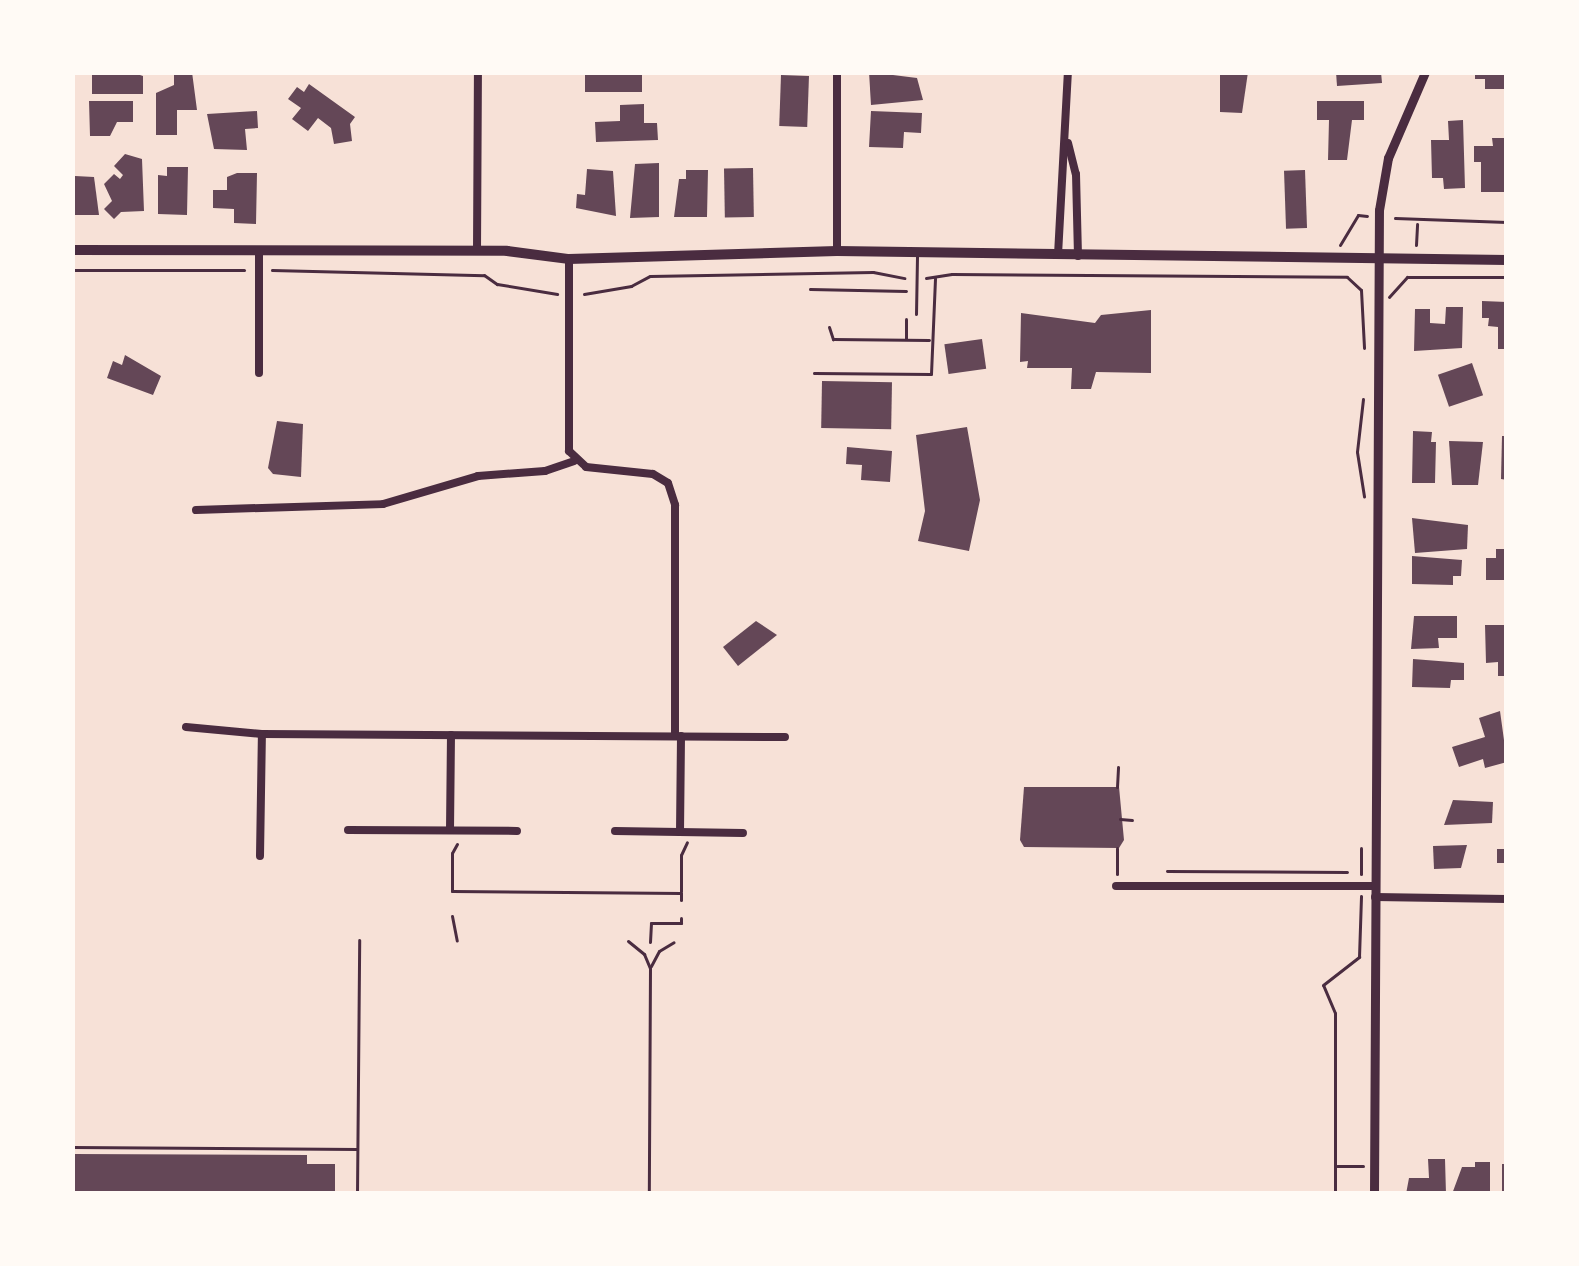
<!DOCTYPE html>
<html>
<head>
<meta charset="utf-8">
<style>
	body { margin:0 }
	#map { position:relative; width:1579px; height:1266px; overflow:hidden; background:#f7e1d7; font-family:"Playfair Display",serif }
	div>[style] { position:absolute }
	.building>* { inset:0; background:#644757; transform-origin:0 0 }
	.path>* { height:3px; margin:-1.5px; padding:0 1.5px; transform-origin:1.5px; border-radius:1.5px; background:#4a2c40 }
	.service>* { height:3px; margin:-1.5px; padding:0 1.5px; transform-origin:1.5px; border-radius:1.5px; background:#4a2c40 }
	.minor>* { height:8px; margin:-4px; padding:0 4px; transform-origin:4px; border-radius:4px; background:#4a2c40 }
	.tertiary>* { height:9px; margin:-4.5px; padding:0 4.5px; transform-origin:4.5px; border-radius:4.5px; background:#4a2c40 }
	.secondary>* { height:10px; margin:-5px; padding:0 5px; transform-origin:5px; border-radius:5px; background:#4a2c40 }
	span { translate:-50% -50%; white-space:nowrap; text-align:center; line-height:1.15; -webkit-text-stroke:12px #fffaf5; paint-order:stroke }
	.frame { position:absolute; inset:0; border:75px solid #fffaf5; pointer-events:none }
</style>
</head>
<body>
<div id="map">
	<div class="building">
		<i style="clip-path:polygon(131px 72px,143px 76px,143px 94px,92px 94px,92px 75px)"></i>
		<i style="clip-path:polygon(174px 72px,192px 72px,197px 110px,177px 110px,177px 135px,156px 135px,156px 93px,174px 85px)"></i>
		<i style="clip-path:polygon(598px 72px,642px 74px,642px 92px,585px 92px,585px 75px)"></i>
		<i style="clip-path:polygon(869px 72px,917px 78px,923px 100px,871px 105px)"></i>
		<i style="clip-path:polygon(1220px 72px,1248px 72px,1242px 113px,1220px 112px)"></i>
		<i style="clip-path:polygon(1336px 72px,1381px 72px,1382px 83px,1337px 86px)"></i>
		<i style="clip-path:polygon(1475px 72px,1505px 72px,1506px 89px,1485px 89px,1485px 79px,1475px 79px)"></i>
		<i style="left:781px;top:75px;width:28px;height:51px;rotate:2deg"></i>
		<i style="clip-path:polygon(309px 84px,355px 117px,350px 124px,352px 141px,334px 144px,331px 128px,318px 118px,308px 131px,292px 119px,301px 108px,288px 99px,297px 87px,304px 92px)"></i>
		<i style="clip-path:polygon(89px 101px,133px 101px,133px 122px,117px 122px,110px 136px,90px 136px)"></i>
		<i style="clip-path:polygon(1317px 101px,1364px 101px,1364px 120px,1352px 120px,1347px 160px,1328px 160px,1329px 120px,1317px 120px)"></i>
		<i style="clip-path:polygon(644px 104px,644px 123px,657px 123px,658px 140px,596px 142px,595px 122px,620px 121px,620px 105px)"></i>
		<i style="clip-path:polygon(257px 111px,258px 128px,245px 129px,247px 150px,214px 149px,207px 114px)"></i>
		<i style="clip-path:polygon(871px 111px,922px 113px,921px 133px,904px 132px,903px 148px,869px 147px)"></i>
		<i style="clip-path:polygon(1463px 120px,1465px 188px,1444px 189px,1443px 178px,1432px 178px,1431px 140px,1449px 140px,1448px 121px)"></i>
		<i style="clip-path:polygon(1492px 138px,1507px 138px,1507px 192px,1481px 192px,1481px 162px,1474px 162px,1474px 146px,1493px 146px)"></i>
		<i style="clip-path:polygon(125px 154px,142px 159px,144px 211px,121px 212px,114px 219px,104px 209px,112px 201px,104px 184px,114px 174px,120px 179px,123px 175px,114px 166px)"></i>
		<i style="clip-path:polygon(659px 163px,659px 217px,630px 218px,635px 164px)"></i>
		<i style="clip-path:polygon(167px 167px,188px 167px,187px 215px,158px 214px,158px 175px,167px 176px)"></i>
		<i style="left:753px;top:168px;width:49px;height:29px;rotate:89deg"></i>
		<i style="clip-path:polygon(587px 169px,613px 171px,616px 216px,576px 208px,577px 194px,585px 195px)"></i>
		<i style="clip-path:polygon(686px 170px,708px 170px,707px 217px,674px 217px,679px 179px,686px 179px)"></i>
		<i style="left:1305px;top:170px;width:58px;height:21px;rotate:88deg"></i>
		<i style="clip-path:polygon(237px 173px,257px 173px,256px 224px,234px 223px,234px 209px,213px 208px,213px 190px,227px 190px,227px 177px)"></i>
		<i style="clip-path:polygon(75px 176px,94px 177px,99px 215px,72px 215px)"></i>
		<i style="clip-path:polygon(1482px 301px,1507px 302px,1507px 349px,1498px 349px,1498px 327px,1488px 326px,1489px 318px,1482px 318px)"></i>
		<i style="clip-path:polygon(1446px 307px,1463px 307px,1462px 348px,1414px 351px,1415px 309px,1430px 309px,1430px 323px,1445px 324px)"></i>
		<i style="clip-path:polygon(1151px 310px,1151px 373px,1096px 372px,1091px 389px,1071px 389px,1072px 368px,1027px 368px,1028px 361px,1020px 362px,1021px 313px,1095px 323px,1101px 315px)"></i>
		<i style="left:982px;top:339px;width:30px;height:38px;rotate:82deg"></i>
		<i style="clip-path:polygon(125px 355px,161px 376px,153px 395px,107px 378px,113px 361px,122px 365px)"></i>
		<i style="left:1472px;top:363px;width:34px;height:36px;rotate:71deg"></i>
		<i style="left:822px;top:381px;width:70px;height:47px;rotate:1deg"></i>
		<i style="clip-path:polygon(277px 421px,303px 424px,301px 477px,273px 474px,268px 468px)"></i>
		<i style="clip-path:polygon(967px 427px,980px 500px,969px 551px,918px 541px,925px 511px,916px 435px)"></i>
		<i style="clip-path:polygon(1413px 431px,1432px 432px,1431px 442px,1436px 442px,1435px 483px,1412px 483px)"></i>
		<i style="clip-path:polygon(1502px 436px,1507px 436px,1507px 480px,1501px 479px)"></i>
		<i style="clip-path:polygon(1449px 441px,1483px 442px,1478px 485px,1452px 485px)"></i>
		<i style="clip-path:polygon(847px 447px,892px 451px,890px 482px,861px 480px,862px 465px,846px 464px)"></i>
		<i style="clip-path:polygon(1412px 518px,1468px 525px,1467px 549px,1415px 553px)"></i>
		<i style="clip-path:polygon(1496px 549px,1507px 549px,1507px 580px,1486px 580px,1486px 558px,1496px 558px)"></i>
		<i style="clip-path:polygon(1412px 556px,1462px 560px,1461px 576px,1453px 576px,1453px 585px,1412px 584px)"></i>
		<i style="clip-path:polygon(1414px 616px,1457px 616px,1457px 638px,1438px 638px,1439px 648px,1411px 649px)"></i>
		<i style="clip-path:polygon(756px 621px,777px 635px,738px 666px,723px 647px)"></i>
		<i style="clip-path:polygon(1485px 625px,1507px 625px,1507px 676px,1498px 676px,1498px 662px,1486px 663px)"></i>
		<i style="clip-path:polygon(1413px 659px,1464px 663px,1464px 680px,1451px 680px,1450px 688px,1412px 687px)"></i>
		<i style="clip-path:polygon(1500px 711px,1507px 762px,1485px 768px,1483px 759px,1459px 767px,1452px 747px,1485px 737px,1479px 718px)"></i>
		<i style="clip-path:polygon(1024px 787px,1119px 787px,1124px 840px,1119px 848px,1024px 847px,1020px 840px)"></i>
		<i style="clip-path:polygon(1453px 800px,1493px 802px,1492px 823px,1444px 825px)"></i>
		<i style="clip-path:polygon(1467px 845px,1461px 868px,1434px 869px,1433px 846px)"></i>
		<i style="left:1497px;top:849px;width:10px;height:14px"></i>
		<i style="clip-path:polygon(72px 1154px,307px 1155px,307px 1164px,335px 1164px,335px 1194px,72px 1194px)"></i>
		<i style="clip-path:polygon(1428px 1159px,1445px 1159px,1446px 1194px,1406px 1194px,1409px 1178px,1429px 1178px)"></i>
		<i style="clip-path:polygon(1475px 1162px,1490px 1162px,1490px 1194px,1452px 1194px,1462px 1167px,1475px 1167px)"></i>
		<i style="left:1502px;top:1164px;width:5px;height:30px"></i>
	</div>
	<div class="path">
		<i style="left:1395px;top:218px;width:112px;rotate:2deg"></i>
		<i style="left:1340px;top:245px;width:35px;rotate:-59deg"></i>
		<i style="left:1358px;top:215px;width:9px;rotate:6deg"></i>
		<i style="left:1416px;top:245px;width:21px;rotate:-87deg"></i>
		<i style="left:72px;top:270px;width:172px"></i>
		<i style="left:272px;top:270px;width:212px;rotate:1.4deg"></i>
		<i style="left:484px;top:275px;width:16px;rotate:35deg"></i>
		<i style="left:497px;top:284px;width:61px;rotate:9.5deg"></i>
		<i style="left:926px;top:278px;width:26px;rotate:-9deg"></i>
		<i style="left:952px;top:274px;width:395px;rotate:0.4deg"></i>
		<i style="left:1347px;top:277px;width:19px;rotate:43deg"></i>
		<i style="left:1361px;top:290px;width:58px;rotate:87deg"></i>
		<i style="left:810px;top:289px;width:96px;rotate:1.2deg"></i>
		<i style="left:584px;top:294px;width:48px;rotate:-9.7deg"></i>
		<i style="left:631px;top:286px;width:21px;rotate:-28deg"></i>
		<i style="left:650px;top:276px;width:223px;rotate:-1deg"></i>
		<i style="left:873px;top:272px;width:32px;rotate:11deg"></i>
		<i style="left:1389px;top:297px;width:27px;rotate:-48deg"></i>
		<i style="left:1407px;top:277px;width:100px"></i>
		<i style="left:829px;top:327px;width:13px;rotate:72deg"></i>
		<i style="left:833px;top:339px;width:96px;rotate:0.6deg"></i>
		<i style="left:906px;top:339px;width:20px;rotate:-90deg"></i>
		<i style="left:814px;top:373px;width:117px;rotate:0.5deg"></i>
		<i style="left:931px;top:374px;width:96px;rotate:-87.6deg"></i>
		<i style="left:1363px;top:399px;width:53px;rotate:96.5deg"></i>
		<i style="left:1357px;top:452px;width:45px;rotate:81deg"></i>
		<i style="left:1117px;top:787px;width:20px;rotate:-87deg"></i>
		<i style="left:1120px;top:819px;width:12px;rotate:5deg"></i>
		<i style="left:457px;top:844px;width:10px;rotate:119deg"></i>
		<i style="left:452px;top:853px;width:38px;rotate:90deg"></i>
		<i style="left:452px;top:891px;width:229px;rotate:0.5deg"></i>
		<i style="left:681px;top:893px;width:7px;rotate:90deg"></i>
		<i style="left:1167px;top:871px;width:180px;rotate:0.3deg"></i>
		<i style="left:1117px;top:874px;width:26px;rotate:-90deg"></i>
		<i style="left:1361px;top:874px;width:26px;rotate:-90deg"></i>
		<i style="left:681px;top:891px;width:36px;rotate:-90deg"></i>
		<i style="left:681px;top:855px;width:14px;rotate:-65deg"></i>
		<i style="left:452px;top:916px;width:25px;rotate:79deg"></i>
		<i style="left:628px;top:941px;width:21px;rotate:39deg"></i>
		<i style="left:644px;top:954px;width:15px;rotate:67deg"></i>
		<i style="left:650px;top:968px;width:226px;rotate:90.3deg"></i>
		<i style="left:650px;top:942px;width:19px;rotate:-87deg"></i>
		<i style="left:651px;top:923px;width:30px"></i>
		<i style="left:681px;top:923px;width:5px;rotate:-90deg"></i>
		<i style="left:651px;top:966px;width:17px;rotate:-62deg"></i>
		<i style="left:659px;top:951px;width:17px;rotate:-31deg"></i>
		<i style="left:72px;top:1147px;width:285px;rotate:0.4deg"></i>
		<i style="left:1337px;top:1166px;width:26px"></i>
		<i style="left:357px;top:1194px;width:254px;rotate:-89.5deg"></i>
		<i style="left:1335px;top:1194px;width:181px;rotate:-90deg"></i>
		<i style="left:1335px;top:1013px;width:30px;rotate:-113deg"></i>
		<i style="left:1323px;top:985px;width:46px;rotate:-37.9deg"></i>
		<i style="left:1359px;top:957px;width:61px;rotate:-88.1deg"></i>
	</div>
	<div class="service">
		<i style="left:916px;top:314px;width:58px;rotate:-89deg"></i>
	</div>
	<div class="minor">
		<i style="left:1068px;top:143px;width:32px;rotate:76deg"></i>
		<i style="left:1076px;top:174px;width:82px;rotate:88.6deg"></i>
		<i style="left:259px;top:251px;width:122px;rotate:90deg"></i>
		<i style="left:477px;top:251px;width:179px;rotate:-89.7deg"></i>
		<i style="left:837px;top:251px;width:179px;rotate:-90deg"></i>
		<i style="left:1058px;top:255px;width:183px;rotate:-86.9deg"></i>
		<i style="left:569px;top:259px;width:192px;rotate:90deg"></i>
		<i style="left:569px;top:451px;width:23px;rotate:43deg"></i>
		<i style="left:586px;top:467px;width:67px;rotate:6deg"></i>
		<i style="left:653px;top:474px;width:17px;rotate:31deg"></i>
		<i style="left:668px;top:483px;width:23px;rotate:72deg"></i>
		<i style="left:675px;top:505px;width:231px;rotate:90deg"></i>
		<i style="left:196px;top:510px;width:187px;rotate:-1.8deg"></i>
		<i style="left:383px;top:504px;width:99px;rotate:-16.4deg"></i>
		<i style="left:478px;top:476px;width:67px;rotate:-4.3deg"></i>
		<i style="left:545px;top:471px;width:31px;rotate:-19deg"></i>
		<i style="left:186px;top:727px;width:76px;rotate:5.3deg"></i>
		<i style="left:262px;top:734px;width:523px;rotate:0.33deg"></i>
		<i style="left:348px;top:830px;width:169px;rotate:0.3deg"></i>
		<i style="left:450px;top:830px;width:95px;rotate:-89.4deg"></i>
		<i style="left:615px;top:831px;width:128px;rotate:0.9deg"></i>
		<i style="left:680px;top:832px;width:96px;rotate:-89.4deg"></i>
		<i style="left:260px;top:856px;width:122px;rotate:-89.1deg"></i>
		<i style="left:1116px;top:886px;width:259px"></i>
		<i style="left:1375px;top:897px;width:132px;rotate:0.9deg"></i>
	</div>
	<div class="tertiary">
		<i style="left:1374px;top:1194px;width:984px;rotate:-89.71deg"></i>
		<i style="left:1379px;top:210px;width:53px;rotate:-80.2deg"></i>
		<i style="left:1388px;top:158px;width:94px;rotate:-66.7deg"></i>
	</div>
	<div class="secondary">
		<i style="left:72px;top:250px;width:435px;rotate:0.1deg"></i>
		<i style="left:507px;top:251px;width:63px;rotate:7.4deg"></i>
		<i style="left:569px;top:259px;width:268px;rotate:-1.7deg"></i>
		<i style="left:837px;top:251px;width:670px;rotate:0.77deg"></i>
	</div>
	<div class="frame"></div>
</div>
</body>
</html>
